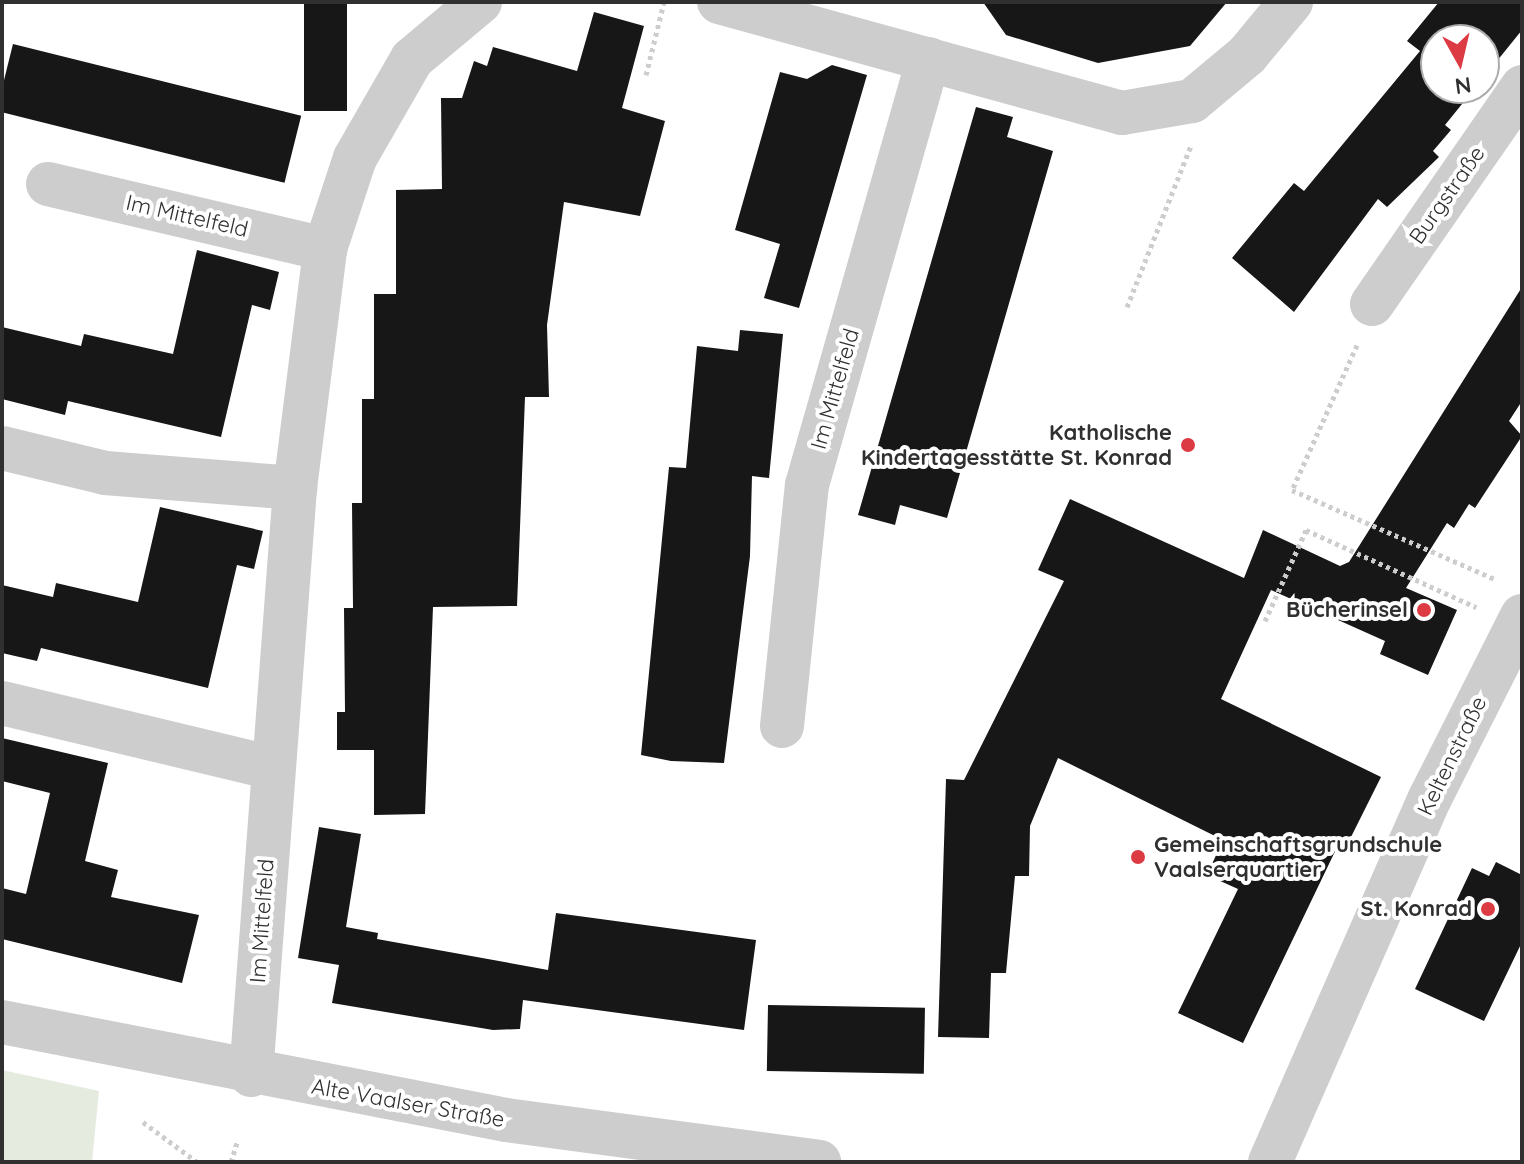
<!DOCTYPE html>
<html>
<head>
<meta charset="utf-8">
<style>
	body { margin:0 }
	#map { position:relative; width:1524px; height:1164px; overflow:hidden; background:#fff; font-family:Quicksand,sans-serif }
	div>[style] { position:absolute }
	.green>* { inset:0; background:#e5ecdf }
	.building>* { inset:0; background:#171717; transform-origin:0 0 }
	.path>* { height:5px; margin-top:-2.5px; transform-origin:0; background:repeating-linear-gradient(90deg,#cdcdcd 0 4px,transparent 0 8px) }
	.minor>* { height:44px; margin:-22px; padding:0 22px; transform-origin:22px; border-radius:22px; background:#cdcdcd }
	.dots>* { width:22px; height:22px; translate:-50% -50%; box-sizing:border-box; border:4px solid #fff; border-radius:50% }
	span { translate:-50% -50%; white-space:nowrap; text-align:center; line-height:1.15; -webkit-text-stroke:8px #fff; paint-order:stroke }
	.street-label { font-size:22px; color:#303030 }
	.poi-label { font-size:22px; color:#303030; font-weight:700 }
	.right { translate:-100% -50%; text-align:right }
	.left { translate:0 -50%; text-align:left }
	.frame { position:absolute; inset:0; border:4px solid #303030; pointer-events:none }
	.north { position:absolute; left:1420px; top:24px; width:80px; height:80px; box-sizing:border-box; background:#fff; border:2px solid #acacac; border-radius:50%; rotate:172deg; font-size:22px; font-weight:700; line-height:32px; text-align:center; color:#303030 }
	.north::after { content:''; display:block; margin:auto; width:28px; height:36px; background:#dd3b43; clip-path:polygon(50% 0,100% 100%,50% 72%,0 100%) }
</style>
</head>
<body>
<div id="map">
	<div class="green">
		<i style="clip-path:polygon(2px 1070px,99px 1091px,92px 1162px,2px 1162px)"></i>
	</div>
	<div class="building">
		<i style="left:304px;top:2px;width:43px;height:109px"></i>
		<i style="clip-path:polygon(983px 2px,1227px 2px,1190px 46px,1098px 63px,1006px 35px)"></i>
		<i style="clip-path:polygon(1439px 2px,1522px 2px,1522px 30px,1484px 77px,1484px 40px,1436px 40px,1436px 88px,1475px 88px,1445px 125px,1451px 130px,1433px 151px,1439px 157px,1387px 207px,1378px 199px,1294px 312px,1232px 258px,1294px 183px,1304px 191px,1420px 51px,1407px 41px)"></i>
		<i style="clip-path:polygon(594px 12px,644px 26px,622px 108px,665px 121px,640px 216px,564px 202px,547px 325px,549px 397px,525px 397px,517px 606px,433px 607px,425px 814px,374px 815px,374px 750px,337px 750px,337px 712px,345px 712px,344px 608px,353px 608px,352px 503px,362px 503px,362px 399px,374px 399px,374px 294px,396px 294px,396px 190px,442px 189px,441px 98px,462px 98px,474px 61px,487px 66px,493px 47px,577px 71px)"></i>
		<i style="left:13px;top:44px;width:297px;height:69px;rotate:14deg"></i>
		<i style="clip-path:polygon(832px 65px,867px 75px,799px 308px,764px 298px,780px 244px,735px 230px,780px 72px,807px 79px)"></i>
		<i style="clip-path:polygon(976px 107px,1013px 117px,1007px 137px,1053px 151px,947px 518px,900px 505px,895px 525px,858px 515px)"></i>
		<i style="clip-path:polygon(197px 250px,279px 272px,270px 310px,252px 305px,221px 437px,68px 401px,65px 415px,2px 399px,2px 327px,81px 346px,84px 334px,173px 354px)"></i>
		<i style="clip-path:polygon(1522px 287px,1522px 401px,1509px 421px,1522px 436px,1475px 508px,1469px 504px,1454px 528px,1447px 523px,1406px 588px,1457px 610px,1428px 675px,1380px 654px,1385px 641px,1271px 590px,1221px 699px,1381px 777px,1348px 843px,1341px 839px,1243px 1043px,1178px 1013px,1238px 889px,1207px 875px,1223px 840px,1058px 758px,1030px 826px,1029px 876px,1015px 876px,1006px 973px,991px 973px,989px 1038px,938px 1037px,946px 779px,964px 780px,1064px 581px,1038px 570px,1070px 499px,1244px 578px,1263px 530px,1340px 566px,1349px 562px)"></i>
		<i style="clip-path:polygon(740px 330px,783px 334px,769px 478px,752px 476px,750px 556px,724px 763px,671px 761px,641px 755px,669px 467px,686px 468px,697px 346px,738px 351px)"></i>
		<i style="clip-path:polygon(160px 507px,263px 531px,254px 569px,237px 565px,208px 688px,41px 648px,37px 661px,2px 653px,2px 585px,53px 597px,56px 583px,138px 602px)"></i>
		<i style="clip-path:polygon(2px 738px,108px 763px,85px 861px,118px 870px,111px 897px,199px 915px,182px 983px,2px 939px,2px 888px,26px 894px,50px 793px,2px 781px)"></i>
		<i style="clip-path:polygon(319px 827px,361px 834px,346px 927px,378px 933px,377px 939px,548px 970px,556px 913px,756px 940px,744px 1030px,523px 1000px,520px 1029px,493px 1030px,332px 1003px,339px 965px,298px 958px)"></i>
		<i style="clip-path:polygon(1496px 862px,1522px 875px,1522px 942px,1484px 1021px,1415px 989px,1472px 868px,1489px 876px)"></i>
		<i style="left:768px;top:1005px;width:157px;height:66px;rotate:1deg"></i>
	</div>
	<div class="path">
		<i style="left:646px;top:75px;width:75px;rotate:-76.1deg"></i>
		<i style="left:1127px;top:307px;width:174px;rotate:-68.4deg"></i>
		<i style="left:1357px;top:345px;width:159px;rotate:114.1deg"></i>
		<i style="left:1292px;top:490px;width:222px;rotate:23.7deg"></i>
		<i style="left:1265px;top:621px;width:100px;rotate:-65.7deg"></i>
		<i style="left:1306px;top:530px;width:187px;rotate:24.4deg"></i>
		<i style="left:143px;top:1122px;width:67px;rotate:36.5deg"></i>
		<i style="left:231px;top:1162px;width:21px;rotate:-73deg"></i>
	</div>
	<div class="minor">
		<i style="left:719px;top:2px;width:418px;rotate:15.4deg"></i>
		<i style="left:1122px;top:113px;width:71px;rotate:-9.7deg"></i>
		<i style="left:1192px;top:101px;width:72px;rotate:-39.9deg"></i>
		<i style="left:1247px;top:55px;width:69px;rotate:-50.3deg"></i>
		<i style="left:48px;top:184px;width:285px;rotate:13.2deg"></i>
		<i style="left:1372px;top:304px;width:264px;rotate:-55.3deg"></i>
		<i style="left:2px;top:448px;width:106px;rotate:13.6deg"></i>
		<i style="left:105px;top:473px;width:191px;rotate:4.5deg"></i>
		<i style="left:2px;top:703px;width:279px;rotate:13.5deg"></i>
		<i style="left:782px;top:726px;width:242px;rotate:-84.1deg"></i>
		<i style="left:807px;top:485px;width:443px;rotate:-74.1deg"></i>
		<i style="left:2px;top:1022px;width:513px;rotate:11deg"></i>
		<i style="left:506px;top:1120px;width:316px;rotate:7.6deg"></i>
		<i style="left:251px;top:1075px;width:589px;rotate:-85.71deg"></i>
		<i style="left:295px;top:488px;width:241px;rotate:-82.8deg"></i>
		<i style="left:325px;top:249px;width:96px;rotate:-71.8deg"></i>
		<i style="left:355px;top:158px;width:114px;rotate:-60.1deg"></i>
		<i style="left:412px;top:59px;width:89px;rotate:-40deg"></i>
		<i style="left:1270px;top:1162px;width:398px;rotate:-66.3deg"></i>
		<i style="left:1430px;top:798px;width:204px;rotate:-63.2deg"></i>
	</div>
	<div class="dots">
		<i style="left:1188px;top:445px;background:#dd3b43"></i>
		<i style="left:1424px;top:610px;background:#dd3b43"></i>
		<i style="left:1138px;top:857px;background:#dd3b43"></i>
		<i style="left:1488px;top:909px;background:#dd3b43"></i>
	</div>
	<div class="street-label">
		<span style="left:1447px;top:195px;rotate:-55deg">Burgstraße</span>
		<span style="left:187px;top:216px;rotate:13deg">Im Mittelfeld</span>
		<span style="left:835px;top:389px;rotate:-74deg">Im Mittelfeld</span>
		<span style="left:1452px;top:756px;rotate:-64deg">Keltenstraße</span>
		<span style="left:262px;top:921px;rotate:-86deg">Im Mittelfeld</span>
		<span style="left:408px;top:1103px;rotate:10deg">Alte Vaalser Straße</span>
	</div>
	<div class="poi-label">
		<span class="right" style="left:1172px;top:445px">Katholische<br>Kindertagesstätte St. Konrad</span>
		<span class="right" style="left:1408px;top:610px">Bücherinsel</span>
		<span class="left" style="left:1154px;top:857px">Gemeinschaftsgrundschule<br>Vaalserquartier</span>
		<span class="right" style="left:1472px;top:909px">St. Konrad</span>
	</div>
	<div class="frame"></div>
	<div class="north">N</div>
</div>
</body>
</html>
